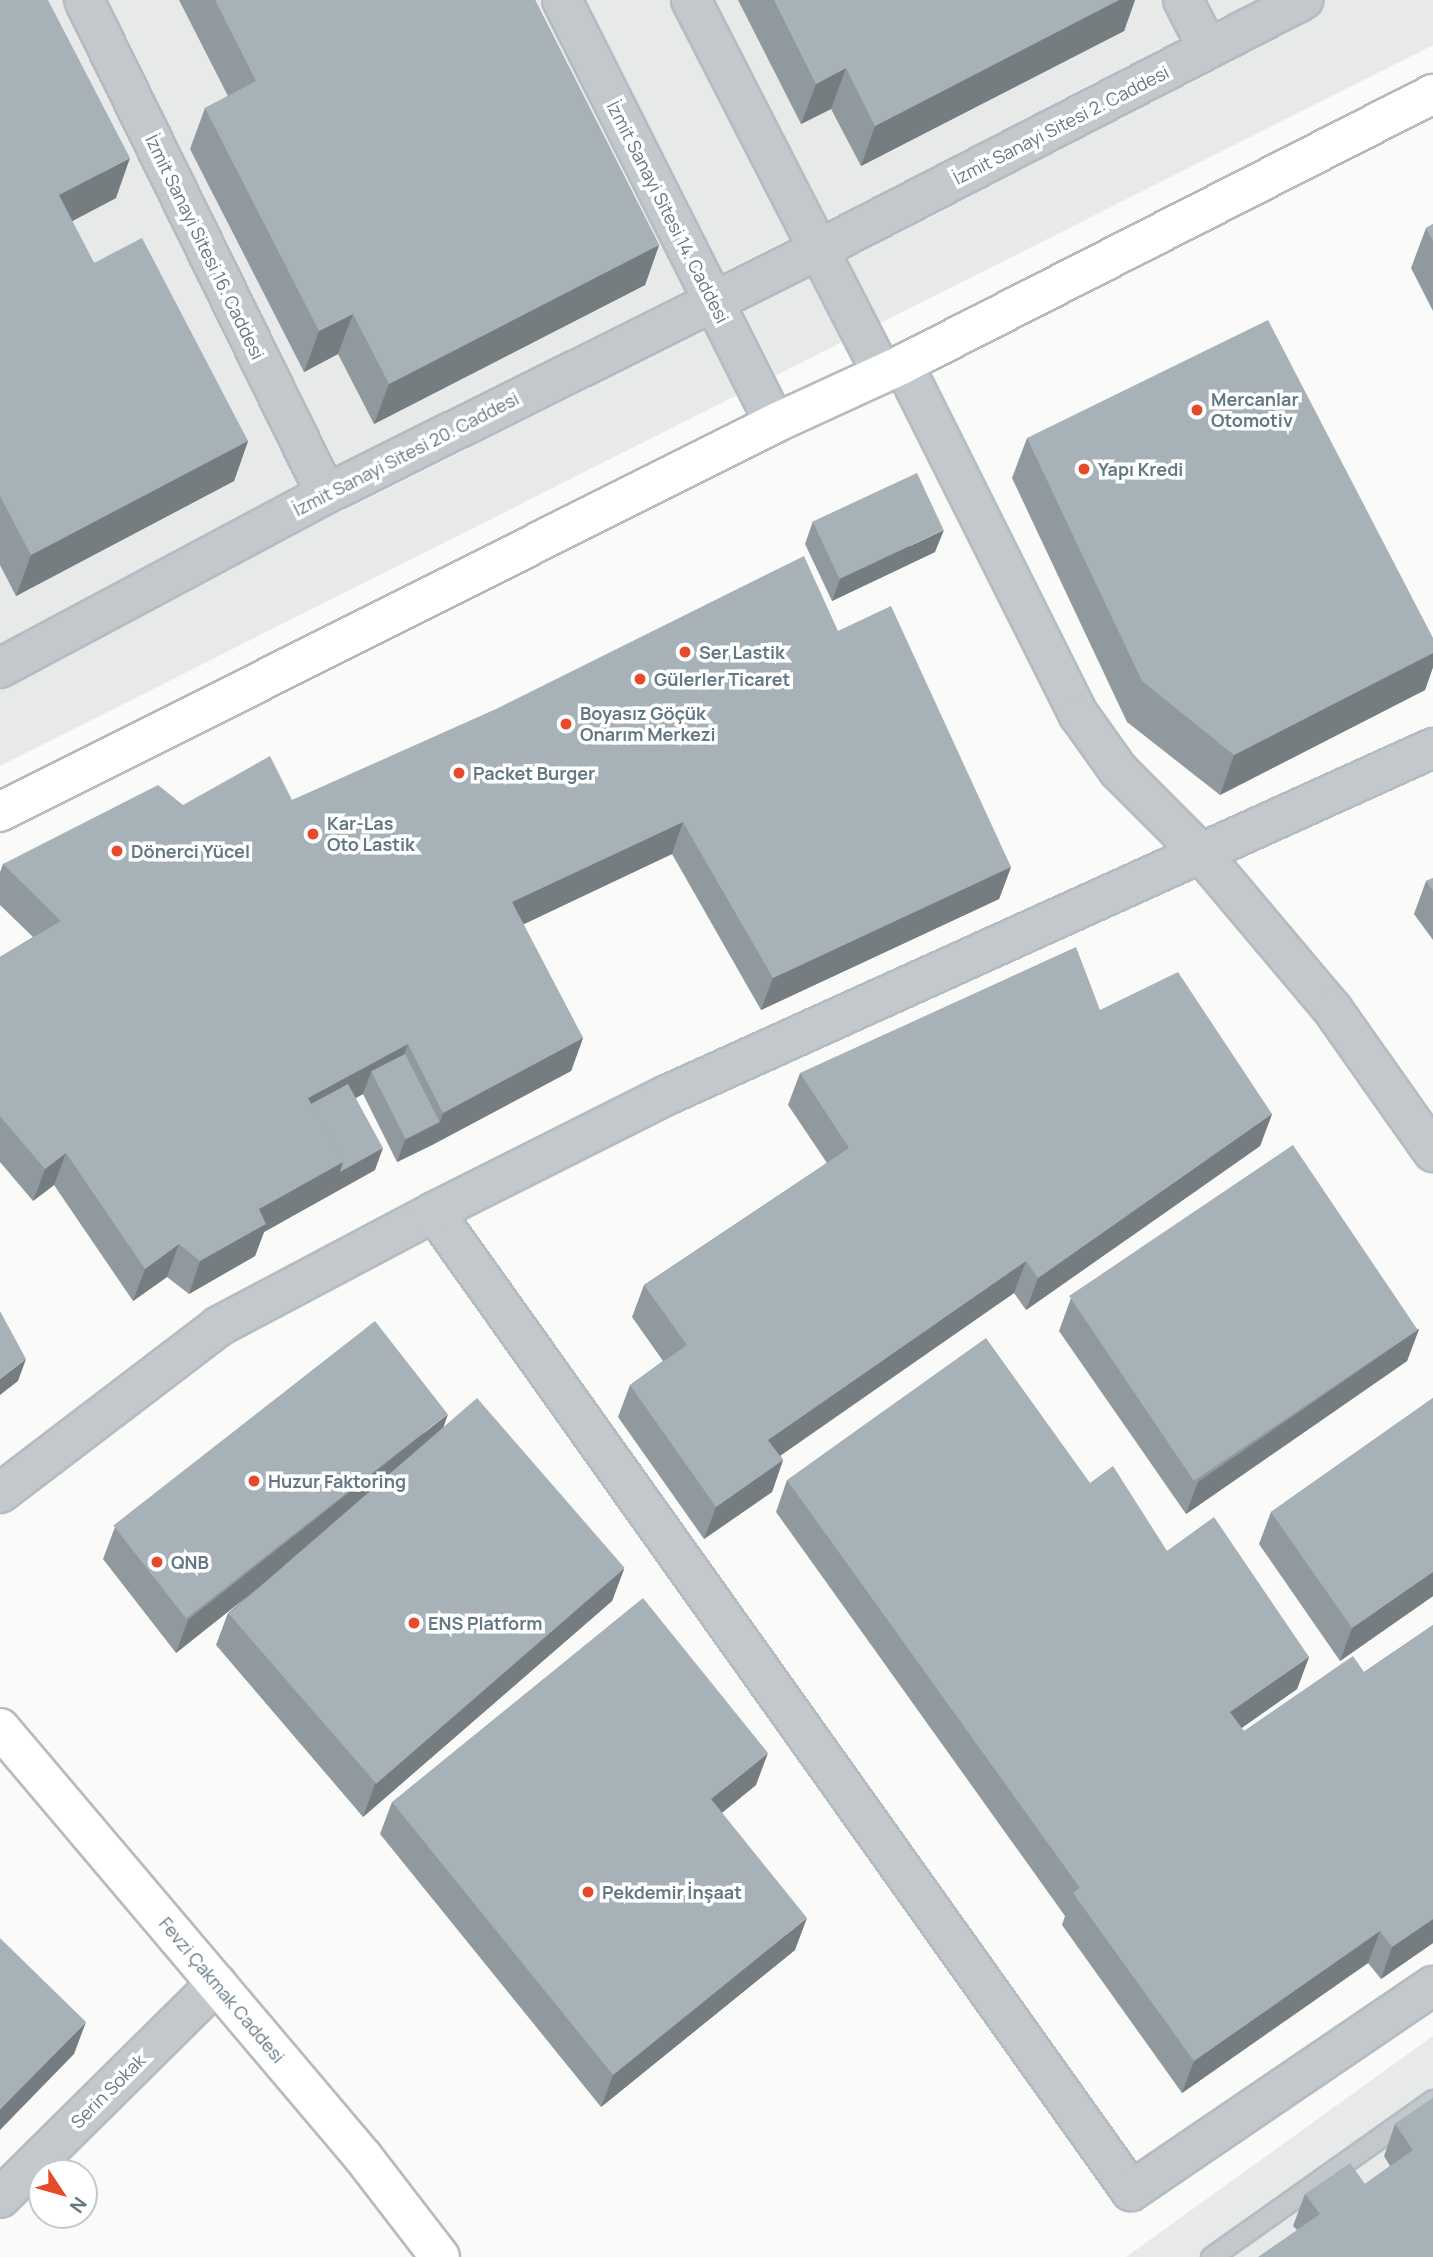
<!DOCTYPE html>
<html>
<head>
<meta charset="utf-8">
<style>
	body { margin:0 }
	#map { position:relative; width:1433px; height:2257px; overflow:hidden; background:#fafaf8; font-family:Manrope,sans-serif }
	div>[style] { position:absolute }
	.built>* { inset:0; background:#e8eae9 }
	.roads { filter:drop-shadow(2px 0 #b5bcc1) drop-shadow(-2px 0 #b5bcc1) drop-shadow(0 2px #b5bcc1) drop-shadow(0 -2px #b5bcc1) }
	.lane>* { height:19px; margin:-9.5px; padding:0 9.5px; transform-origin:9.5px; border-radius:9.5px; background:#c3c8cc }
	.street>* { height:38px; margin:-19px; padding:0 19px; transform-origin:19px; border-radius:19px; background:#c3c8cc }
	.secondary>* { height:38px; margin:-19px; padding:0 19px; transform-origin:19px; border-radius:19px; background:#fff }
	.wall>* { inset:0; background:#90999e }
	.shaded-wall>* { inset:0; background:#757d81 }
	.building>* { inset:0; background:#a7b2b8; transform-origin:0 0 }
	.dots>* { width:19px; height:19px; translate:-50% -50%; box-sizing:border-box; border:4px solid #fff; border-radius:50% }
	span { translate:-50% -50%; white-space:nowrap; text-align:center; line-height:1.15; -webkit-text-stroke:7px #fff; paint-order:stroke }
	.street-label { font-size:18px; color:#647884 }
	.poi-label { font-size:18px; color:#647884; font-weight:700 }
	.left { translate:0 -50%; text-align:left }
	.north { position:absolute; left:28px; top:2159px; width:70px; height:70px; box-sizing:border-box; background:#fff; border:2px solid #c1c9ce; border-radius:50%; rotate:126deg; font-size:19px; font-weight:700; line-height:28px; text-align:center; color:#647884 }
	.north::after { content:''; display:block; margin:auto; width:24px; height:32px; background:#e7492b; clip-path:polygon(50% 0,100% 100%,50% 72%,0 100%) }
</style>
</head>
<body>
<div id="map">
	<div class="built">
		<i style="clip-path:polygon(0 0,1433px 0,1433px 45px,0 766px)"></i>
		<i style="clip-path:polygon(1433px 2036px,1433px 2257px,1126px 2257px)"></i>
	</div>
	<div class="roads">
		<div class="lane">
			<i style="left:1211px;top:2257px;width:272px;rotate:-35.3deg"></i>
		</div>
		<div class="street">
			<i style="left:84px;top:0;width:550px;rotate:63.9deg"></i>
			<i style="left:562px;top:0;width:474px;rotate:63.3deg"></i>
			<i style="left:691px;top:0;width:420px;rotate:62.9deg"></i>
			<i style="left:1183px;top:0;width:55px;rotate:63deg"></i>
			<i style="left:903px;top:364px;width:393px;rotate:63.4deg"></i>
			<i style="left:1079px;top:715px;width:69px;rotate:54.5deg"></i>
			<i style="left:1119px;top:771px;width:115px;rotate:45deg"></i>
			<i style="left:1200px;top:852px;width:207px;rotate:49.9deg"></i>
			<i style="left:1333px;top:1010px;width:174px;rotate:54.8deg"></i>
			<i style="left:0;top:668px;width:370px;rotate:-28.1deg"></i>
			<i style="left:326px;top:494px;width:549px;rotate:-26.38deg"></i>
			<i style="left:818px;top:250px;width:546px;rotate:-27.27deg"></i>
			<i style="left:434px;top:1212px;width:1202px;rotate:54.55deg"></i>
			<i style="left:1131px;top:2191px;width:365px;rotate:-34.2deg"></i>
			<i style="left:0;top:1493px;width:275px;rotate:-37.3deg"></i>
			<i style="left:219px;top:1326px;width:243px;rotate:-27.9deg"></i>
			<i style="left:434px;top:1212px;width:261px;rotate:-26.7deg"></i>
			<i style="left:667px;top:1095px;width:841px;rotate:-24.37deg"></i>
			<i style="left:0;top:2198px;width:305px;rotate:-44.7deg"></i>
		</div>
		<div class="secondary">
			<i style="left:0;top:812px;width:867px;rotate:-26.65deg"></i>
			<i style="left:775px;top:423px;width:141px;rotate:-24.7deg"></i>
			<i style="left:903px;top:364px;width:595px;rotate:-27deg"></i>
			<i style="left:0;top:1728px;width:562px;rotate:49.76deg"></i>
			<i style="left:363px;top:2157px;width:126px;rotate:52.4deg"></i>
		</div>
	</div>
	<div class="wall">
		<i style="clip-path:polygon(0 0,116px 198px,72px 221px,94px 263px,248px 441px,234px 481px,16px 596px,0 565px)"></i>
		<i style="clip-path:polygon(179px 0,535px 0,659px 245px,645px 285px,374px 424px,338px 354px,304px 372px,190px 149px,205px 108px,228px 96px)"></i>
		<i style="clip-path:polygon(738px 0,1135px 0,1124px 31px,861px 166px,831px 109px,801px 124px)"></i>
		<i style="clip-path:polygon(1433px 224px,1433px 311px,1411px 268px,1426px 228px)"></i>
		<i style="clip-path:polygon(1027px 438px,1433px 638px,1433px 667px,1425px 690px,1220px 795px,1127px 722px,1012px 478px)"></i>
		<i style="clip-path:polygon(813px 521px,935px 552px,832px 601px,805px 544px)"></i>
		<i style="clip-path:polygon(838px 631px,1011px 867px,999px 899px,761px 1010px,672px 854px,523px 924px,583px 1038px,571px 1071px,432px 1145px,397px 1162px,363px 1094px,356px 1098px,375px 1170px,264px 1232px,255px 1256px,189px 1294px,167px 1277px,133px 1301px,54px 1185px,33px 1201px,0 1162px,0 957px,33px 937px,0 905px,0 872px,3px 864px,183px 805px,292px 800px)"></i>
		<i style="clip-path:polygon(1433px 878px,1433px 940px,1414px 914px,1426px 881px)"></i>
		<i style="clip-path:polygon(1100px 1010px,1272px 1114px,1260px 1146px,1026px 1310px,1014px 1293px,780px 1455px,783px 1460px,772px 1492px,704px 1539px,618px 1417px,630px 1385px,663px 1361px,632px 1317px,644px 1285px,827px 1163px,788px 1105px,800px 1073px)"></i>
		<i style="clip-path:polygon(1071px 1298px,1419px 1329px,1407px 1361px,1186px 1514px,1059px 1331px)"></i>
		<i style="clip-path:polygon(1433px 1398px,1433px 1596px,1340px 1661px,1259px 1544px,1271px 1512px)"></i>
		<i style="clip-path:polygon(443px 1427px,624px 1569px,612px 1601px,363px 1817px,216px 1645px,228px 1613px,250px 1594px,176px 1653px,103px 1559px,115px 1527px)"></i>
		<i style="clip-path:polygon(787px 1480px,1090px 1483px,1167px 1551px,1309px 1657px,1297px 1689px,1241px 1728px,1244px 1731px,1364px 1672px,1433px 1625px,1433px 1943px,1381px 1979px,1368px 1963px,1182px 2093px,1062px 1925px,1065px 1916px,776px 1512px)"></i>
		<i style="clip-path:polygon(756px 1785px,722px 1813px,795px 1950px,601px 2107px,380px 1834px,392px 1802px)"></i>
		<i style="clip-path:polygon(1433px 2098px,1433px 2257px,1297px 2230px,1293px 2226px,1305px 2194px,1365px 2184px,1390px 2166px,1384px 2156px,1395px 2124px)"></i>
	</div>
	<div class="shaded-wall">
		<i style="clip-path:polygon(1119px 0,1135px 0,1124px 31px,861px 166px,875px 126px)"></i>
		<i style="clip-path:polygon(846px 68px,831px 109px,801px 124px,816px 84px)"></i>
		<i style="clip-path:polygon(130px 158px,116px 198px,44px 236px,59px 195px)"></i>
		<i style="clip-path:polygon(659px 245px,645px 285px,374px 424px,389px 384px)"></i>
		<i style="clip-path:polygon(353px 314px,338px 354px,304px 372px,319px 331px)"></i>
		<i style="clip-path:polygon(248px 441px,234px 481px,16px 596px,31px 555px)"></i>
		<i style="clip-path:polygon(944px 530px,935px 552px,832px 601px,840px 579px)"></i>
		<i style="clip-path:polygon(1433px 653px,1433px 667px,1425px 690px,1220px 795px,1234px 755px)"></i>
		<i style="clip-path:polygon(683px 822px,672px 854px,501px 935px,512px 902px)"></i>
		<i style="clip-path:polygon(1011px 867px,999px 899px,761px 1010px,773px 978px)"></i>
		<i style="clip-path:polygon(583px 1038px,571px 1071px,432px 1145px,397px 1162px,405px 1140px,440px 1122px,443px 1113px)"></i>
		<i style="clip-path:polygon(408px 1044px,396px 1076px,371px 1072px,363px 1094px,312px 1122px,308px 1098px)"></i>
		<i style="clip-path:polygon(1272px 1114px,1260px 1146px,1026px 1310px,1038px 1278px)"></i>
		<i style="clip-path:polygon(383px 1148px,375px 1170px,264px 1232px,255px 1256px,189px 1294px,200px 1261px,259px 1209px,343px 1162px)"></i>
		<i style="clip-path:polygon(66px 1153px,54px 1185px,33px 1201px,45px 1169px)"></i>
		<i style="clip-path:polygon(179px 1244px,167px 1277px,133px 1301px,145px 1269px)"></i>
		<i style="clip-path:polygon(1026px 1261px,1014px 1293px,757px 1472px,768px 1440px)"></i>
		<i style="clip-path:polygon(1419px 1329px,1407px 1361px,1186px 1514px,1198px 1482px)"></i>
		<i style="clip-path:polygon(26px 1359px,18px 1381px,0 1395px,0 1379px)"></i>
		<i style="clip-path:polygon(448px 1414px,437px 1446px,176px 1653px,188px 1620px)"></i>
		<i style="clip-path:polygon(783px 1460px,772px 1492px,704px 1539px,716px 1507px)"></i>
		<i style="clip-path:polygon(624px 1569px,612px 1601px,363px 1817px,375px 1784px)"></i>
		<i style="clip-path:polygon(1433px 1572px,1433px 1596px,1340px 1661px,1352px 1628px)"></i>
		<i style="clip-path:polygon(1309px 1657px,1297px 1689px,1219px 1744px,1230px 1712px)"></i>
		<i style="clip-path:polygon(768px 1753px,756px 1785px,699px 1831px,711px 1799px)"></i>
		<i style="clip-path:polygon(807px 1918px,795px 1950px,601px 2107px,613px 2075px)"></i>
		<i style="clip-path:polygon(1433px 1919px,1433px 1943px,1381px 1979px,1392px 1947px)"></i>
		<i style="clip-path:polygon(1380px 1931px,1368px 1963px,1182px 2093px,1194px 2061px)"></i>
		<i style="clip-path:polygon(86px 2022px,74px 2054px,0 2130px,0 2109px)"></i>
	</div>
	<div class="building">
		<i style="clip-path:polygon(0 0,48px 0,130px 158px,59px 195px,94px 263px,142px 238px,248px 441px,31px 555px,0 496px)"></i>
		<i style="clip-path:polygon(215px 0,535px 0,659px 245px,389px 384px,353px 314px,319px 331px,205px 108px,256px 81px)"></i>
		<i style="clip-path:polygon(774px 0,1119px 0,875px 126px,846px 68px,816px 84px)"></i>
		<i style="clip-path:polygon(1433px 224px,1433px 241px,1426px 228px)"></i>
		<i style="clip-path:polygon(1268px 320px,1433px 638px,1433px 653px,1234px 755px,1142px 681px,1027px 438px)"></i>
		<i style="left:917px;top:473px;width:63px;height:115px;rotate:65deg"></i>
		<i style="clip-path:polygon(804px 556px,838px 631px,891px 606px,1011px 867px,773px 978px,683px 822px,512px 902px,583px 1038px,443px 1113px,408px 1044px,308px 1098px,343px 1162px,259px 1209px,266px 1224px,200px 1261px,179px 1244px,145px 1269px,66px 1153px,45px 1169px,0 1116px,0 957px,61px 921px,3px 864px,158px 785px,183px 805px,270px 756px,292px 800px,496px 709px)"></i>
		<i style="clip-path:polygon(1433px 878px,1433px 891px,1426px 881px)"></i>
		<i style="clip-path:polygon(1076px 947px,1100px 1010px,1178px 972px,1272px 1114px,1038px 1278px,1026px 1261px,768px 1440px,783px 1460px,716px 1507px,630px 1385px,687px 1345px,644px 1285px,849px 1148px,800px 1073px)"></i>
		<i style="left:405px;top:1054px;width:76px;height:38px;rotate:63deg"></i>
		<i style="clip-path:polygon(348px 1084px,383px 1148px,340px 1172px,343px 1162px,311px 1104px)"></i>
		<i style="left:1293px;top:1145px;width:223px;height:270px;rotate:56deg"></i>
		<i style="clip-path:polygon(0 1311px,26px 1359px,0 1379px)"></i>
		<i style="left:375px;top:1321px;width:118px;height:332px;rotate:52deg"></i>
		<i style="clip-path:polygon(986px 1338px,1090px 1483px,1113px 1466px,1167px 1551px,1214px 1517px,1309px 1657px,1230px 1712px,1244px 1731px,1353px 1656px,1364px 1672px,1433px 1625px,1433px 1919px,1392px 1947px,1380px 1931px,1194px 2061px,1073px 1893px,1080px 1888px,787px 1480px)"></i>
		<i style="left:477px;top:1398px;width:225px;height:329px;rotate:49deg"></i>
		<i style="clip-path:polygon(1433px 1398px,1433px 1572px,1352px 1628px,1271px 1512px)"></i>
		<i style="clip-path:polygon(643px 1598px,768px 1753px,711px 1799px,807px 1918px,613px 2075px,392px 1802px)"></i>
		<i style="clip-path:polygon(0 1938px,86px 2022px,0 2109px)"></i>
		<i style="clip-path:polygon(1433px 2098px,1433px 2257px,1258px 2257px,1320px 2214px,1305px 2194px,1350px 2163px,1365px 2184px,1413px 2150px,1395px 2124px)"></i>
	</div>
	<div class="dots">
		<i style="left:1197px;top:410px;background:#e7492b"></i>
		<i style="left:1084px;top:469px;background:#e7492b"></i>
		<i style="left:685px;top:652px;background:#e7492b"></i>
		<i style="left:640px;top:679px;background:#e7492b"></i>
		<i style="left:566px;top:724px;background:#e7492b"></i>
		<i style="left:459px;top:773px;background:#e7492b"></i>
		<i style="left:313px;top:834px;background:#e7492b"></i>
		<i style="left:117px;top:851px;background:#e7492b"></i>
		<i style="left:254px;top:1481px;background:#e7492b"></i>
		<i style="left:157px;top:1562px;background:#e7492b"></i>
		<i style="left:414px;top:1623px;background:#e7492b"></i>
		<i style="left:588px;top:1892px;background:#e7492b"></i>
	</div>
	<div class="street-label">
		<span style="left:1061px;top:125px;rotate:-27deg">İzmit Sanayi Sitesi 2. Caddesi</span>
		<span style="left:668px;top:212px;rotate:63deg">İzmit Sanayi Sitesi 14. Caddesi</span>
		<span style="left:205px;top:247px;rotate:64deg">İzmit Sanayi Sitesi 16. Caddesi</span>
		<span style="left:406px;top:454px;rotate:-27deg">İzmit Sanayi Sitesi 20. Caddesi</span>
		<span style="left:222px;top:1990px;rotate:50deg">Fevzi Çakmak Caddesi</span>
		<span style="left:108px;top:2091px;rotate:-45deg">Serin Sokak</span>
	</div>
	<div class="poi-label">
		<span class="left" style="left:1211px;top:410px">Mercanlar<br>Otomotiv</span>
		<span class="left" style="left:1098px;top:469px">Yapı Kredi</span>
		<span class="left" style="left:699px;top:652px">Ser Lastik</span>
		<span class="left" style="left:654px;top:679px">Gülerler Ticaret</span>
		<span class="left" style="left:580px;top:724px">Boyasız Göçük<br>Onarım Merkezi</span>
		<span class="left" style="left:473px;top:773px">Packet Burger</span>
		<span class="left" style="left:327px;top:834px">Kar-Las<br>Oto Lastik</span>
		<span class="left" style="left:131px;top:851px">Dönerci Yücel</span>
		<span class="left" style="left:268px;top:1481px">Huzur Faktoring</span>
		<span class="left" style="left:171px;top:1562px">QNB</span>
		<span class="left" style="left:428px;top:1623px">ENS Platform</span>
		<span class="left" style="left:602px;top:1892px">Pekdemir İnşaat</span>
	</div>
	<div class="north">N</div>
</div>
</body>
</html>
